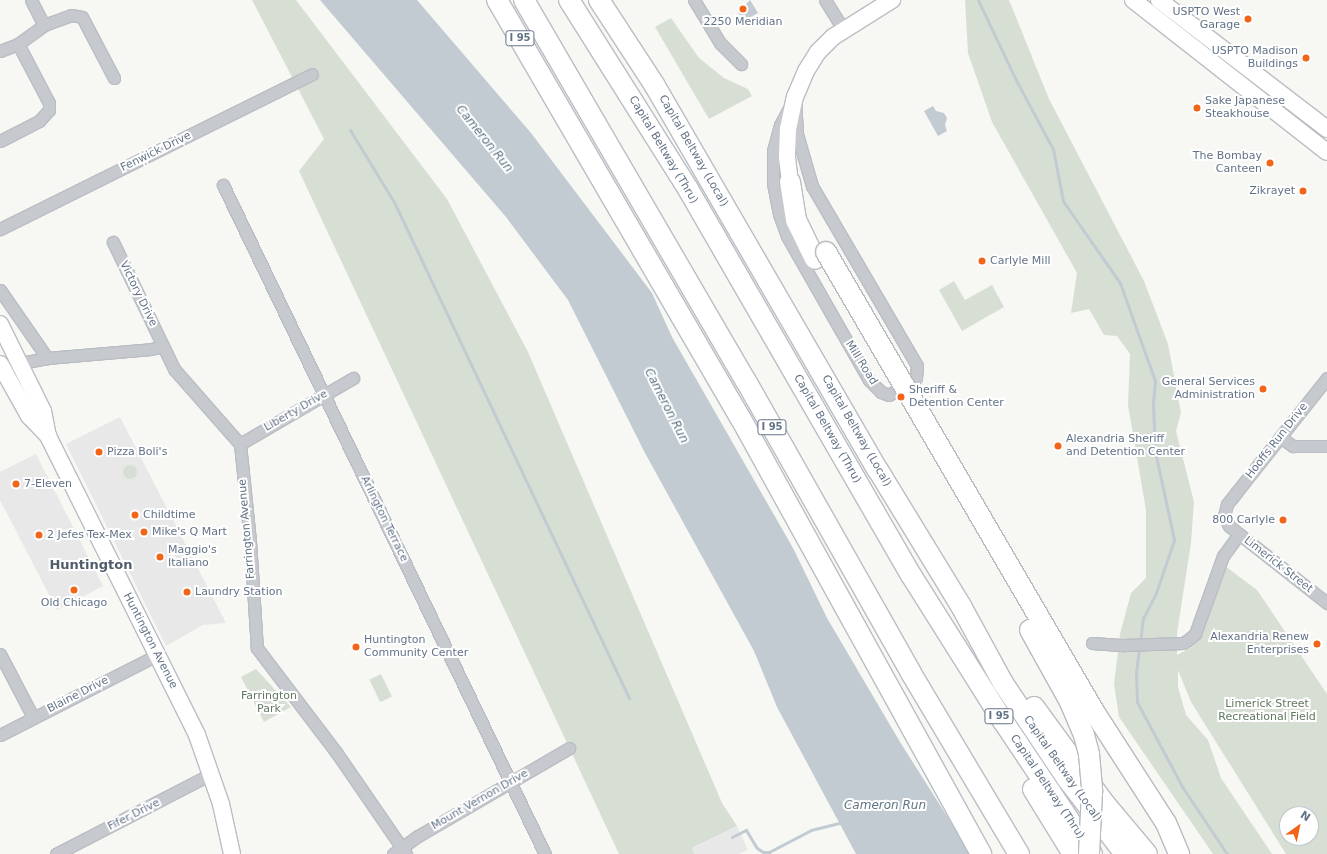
<!DOCTYPE html>
<html>
<head>
<meta charset="utf-8">
<style>
	body { margin:0 }
	#map { position:relative; width:1327px; height:854px; overflow:hidden; background:#f7f7f3; font-family:"DejaVu Sans",sans-serif }
	div>[style] { position:absolute }
	.built>* { inset:0; background:#e7e8e7 }
	.green>* { inset:0; background:#d7dfd4; transform-origin:0 0 }
	.round { border-radius:50% }
	.water>* { inset:0; background:#c2cbd2 }
	.stream>* { height:3px; margin:-1.5px; padding:0 1.5px; transform-origin:1.5px; border-radius:1.5px; background:#c2cbd2 }
	.roads { filter:drop-shadow(1px 0 #babec4) drop-shadow(-1px 0 #babec4) drop-shadow(0 1px #babec4) drop-shadow(0 -1px #babec4) }
	.minor>* { height:11px; margin:-5.5px; padding:0 5.5px; transform-origin:5.5px; border-radius:5.5px; background:#c6c9cd }
	.secondary>* { height:16px; margin:-8px; padding:0 8px; transform-origin:8px; border-radius:8px; background:#fff }
	.motorway>* { height:20px; margin:-10px; padding:0 10px; transform-origin:10px; border-radius:10px; background:#fff }
	.bridges { filter:drop-shadow(1px 0 #b8bbbf) drop-shadow(-1px 0 #b8bbbf) drop-shadow(0 1px #b8bbbf) drop-shadow(0 -1px #b8bbbf) }
	.motorway-bridge>* { height:20px; margin:-10px; padding:0 10px; transform-origin:10px; border-radius:10px; background:#fff }
	.dots>* { width:11px; height:11px; translate:-50% -50%; box-sizing:border-box; border:2px solid #fff; border-radius:50% }
	span { translate:-50% -50%; white-space:nowrap; text-align:center; line-height:1.15; -webkit-text-stroke:4px #fff; paint-order:stroke }
	.shield-label span { padding:1px 3px; background:#fff; border:1px solid; border-radius:3px; -webkit-text-stroke-width:0 }
	.shield-label { font-size:10px; color:#637387; font-weight:700 }
	.poi-label { font-size:11px; color:#637387 }
	.right { translate:-100% -50%; text-align:right }
	.left { translate:0 -50%; text-align:left }
	.street-label { font-size:11px; color:#637387 }
	.park-label { font-size:11px; color:#61795f }
	.water-label { font-size:12px; color:#5f7583; font-style:italic }
	.quarter-label { font-size:13px; color:#525d6b; font-weight:700 }
	.north { position:absolute; left:1279px; top:806px; width:40px; height:40px; box-sizing:border-box; background:#fff; border:1px solid #c1c7cf; border-radius:50%; rotate:33deg; font-size:11px; font-weight:700; line-height:16px; text-align:center; color:#637387 }
	.north::after { content:''; display:block; margin:auto; width:14px; height:18px; background:#f26418; clip-path:polygon(50% 0,100% 100%,50% 72%,0 100%) }
</style>
</head>
<body>
<div id="map">
	<div class="built">
		<i style="clip-path:polygon(120px 417px,226px 623px,203px 625px,166px 646px,66px 444px)"></i>
		<i style="clip-path:polygon(36px 454px,103px 586px,57px 610px,0 500px,0 472px)"></i>
		<i style="clip-path:polygon(737px 826px,748px 850px,739px 854px,694px 854px,691px 849px)"></i>
	</div>
	<div class="green">
		<i style="clip-path:polygon(252px 0,296px 0,447px 199px,528px 352px,722px 803px,737px 826px,692px 848px,694px 854px,619px 854px,299px 171px,324px 139px)"></i>
		<i style="clip-path:polygon(evenodd,965px 0,1009px 0,1049px 99px,1144px 281px,1168px 344px,1181px 413px,1176px 431px,1194px 502px,1191px 543px,1177px 633px,1177px 655px,1194px 646px,1206px 626px,1225px 566px,1257px 590px,1327px 694px,1327px 854px,1286px 854px,1191px 702px,1178px 670px,1178px 687px,1186px 715px,1208px 740px,1221px 778px,1272px 854px,1213px 854px,1119px 717px,1114px 684px,1120px 634px,1131px 593px,1146px 578px,1146px 510px,1128px 405px,1130px 354px,1117px 336px,1104px 335px,1089px 309px,1071px 313px,1077px 273px,992px 122px,968px 53px,965px 0,1287px 814px,1311px 814px,1311px 838px,1287px 838px,1287px 814px)"></i>
		<i style="clip-path:polygon(671px 18px,699px 58px,724px 78px,748px 89px,752px 96px,709px 119px,655px 27px)"></i>
		<i style="clip-path:polygon(954px 281px,965px 300px,992px 285px,1004px 307px,962px 331px,939px 290px)"></i>
		<i class="round" style="left:123px;top:465px;width:14px;height:14px"></i>
		<i style="clip-path:polygon(256px 669px,291px 707px,264px 722px,241px 677px)"></i>
		<i style="left:381px;top:674px;width:25px;height:13px;rotate:64deg"></i>
	</div>
	<div class="water">
		<i style="clip-path:polygon(320px 0,417px 0,531px 133px,652px 293px,672px 337px,793px 548px,827px 618px,900px 742px,971px 854px,856px 854px,777px 707px,754px 651px,645px 453px,568px 300px,506px 217px)"></i>
		<i style="clip-path:polygon(750px 0,758px 13px,743px 21px,738px 12px)"></i>
		<i style="clip-path:polygon(933px 106px,936px 111px,944px 113px,947px 118px,945px 125px,947px 131px,938px 136px,924px 111px)"></i>
	</div>
	<div class="stream">
		<i style="left:978px;top:0;width:91px;rotate:64.6deg"></i>
		<i style="left:1017px;top:82px;width:76px;rotate:61.8deg"></i>
		<i style="left:1053px;top:149px;width:53px;rotate:79.1deg"></i>
		<i style="left:1063px;top:201px;width:100px;rotate:55.2deg"></i>
		<i style="left:1120px;top:283px;width:104px;rotate:70.3deg"></i>
		<i style="left:1155px;top:381px;width:22px;rotate:95deg"></i>
		<i style="left:1153px;top:403px;width:48px;rotate:87.6deg"></i>
		<i style="left:1155px;top:451px;width:91px;rotate:77.9deg"></i>
		<i style="left:1174px;top:540px;width:56px;rotate:108.8deg"></i>
		<i style="left:1156px;top:593px;width:28px;rotate:117deg"></i>
		<i style="left:1143px;top:618px;width:55px;rotate:97.3deg"></i>
		<i style="left:1136px;top:673px;width:29px;rotate:88deg"></i>
		<i style="left:1137px;top:702px;width:98px;rotate:61.9deg"></i>
		<i style="left:1183px;top:788px;width:79px;rotate:56.3deg"></i>
		<i style="left:350px;top:130px;width:84px;rotate:58.6deg"></i>
		<i style="left:394px;top:202px;width:549px;rotate:64.65deg"></i>
		<i style="left:732px;top:837px;width:16px;rotate:-27deg"></i>
		<i style="left:746px;top:830px;width:21px;rotate:59deg"></i>
		<i style="left:757px;top:848px;width:7px;rotate:34deg"></i>
		<i style="left:763px;top:852px;width:6px"></i>
		<i style="left:769px;top:852px;width:47px;rotate:-27.6deg"></i>
		<i style="left:811px;top:830px;width:33px;rotate:-14deg"></i>
	</div>
	<div class="roads">
		<div class="minor">
			<i style="left:31px;top:0;width:28px;rotate:63deg"></i>
			<i style="left:694px;top:0;width:50px;rotate:58.8deg"></i>
			<i style="left:720px;top:43px;width:30px;rotate:45deg"></i>
			<i style="left:825px;top:0;width:34px;rotate:58deg"></i>
			<i style="left:0;top:51px;width:19px;rotate:-21deg"></i>
			<i style="left:18px;top:44px;width:32px;rotate:-36deg"></i>
			<i style="left:44px;top:25px;width:29px;rotate:-20deg"></i>
			<i style="left:71px;top:15px;width:11px;rotate:10deg"></i>
			<i style="left:82px;top:17px;width:69px;rotate:62.3deg"></i>
			<i style="left:795px;top:97px;width:37px;rotate:87deg"></i>
			<i style="left:797px;top:134px;width:54px;rotate:73.9deg"></i>
			<i style="left:812px;top:186px;width:208px;rotate:59.7deg"></i>
			<i style="left:917px;top:366px;width:12px;rotate:95deg"></i>
			<i style="left:916px;top:378px;width:32px;rotate:148deg"></i>
			<i style="left:889px;top:395px;width:9px;rotate:-159deg"></i>
			<i style="left:881px;top:392px;width:17px;rotate:-135deg"></i>
			<i style="left:869px;top:380px;width:166px;rotate:-119.7deg"></i>
			<i style="left:787px;top:236px;width:23px;rotate:-110deg"></i>
			<i style="left:779px;top:214px;width:32px;rotate:-101deg"></i>
			<i style="left:773px;top:183px;width:32px;rotate:-90deg"></i>
			<i style="left:773px;top:151px;width:27px;rotate:-75deg"></i>
			<i style="left:780px;top:125px;width:32px;rotate:-62deg"></i>
			<i style="left:0;top:141px;width:44px;rotate:-27.1deg"></i>
			<i style="left:39px;top:121px;width:15px;rotate:-48deg"></i>
			<i style="left:49px;top:110px;width:7px;rotate:-90deg"></i>
			<i style="left:49px;top:103px;width:67px;rotate:-117.7deg"></i>
			<i style="left:223px;top:185px;width:742px;rotate:64.3deg"></i>
			<i style="left:0;top:229px;width:348px;rotate:-26.4deg"></i>
			<i style="left:113px;top:242px;width:141px;rotate:64.3deg"></i>
			<i style="left:174px;top:369px;width:100px;rotate:48.7deg"></i>
			<i style="left:240px;top:444px;width:98px;rotate:84.1deg"></i>
			<i style="left:250px;top:541px;width:107px;rotate:86.3deg"></i>
			<i style="left:257px;top:648px;width:131px;rotate:52.8deg"></i>
			<i style="left:336px;top:752px;width:124px;rotate:55.5deg"></i>
			<i style="left:0;top:290px;width:83px;rotate:55.3deg"></i>
			<i style="left:0;top:367px;width:48px;rotate:-10.8deg"></i>
			<i style="left:47px;top:358px;width:104px;rotate:-4.9deg"></i>
			<i style="left:151px;top:349px;width:12px;rotate:-14deg"></i>
			<i style="left:1327px;top:378px;width:147px;rotate:128.4deg"></i>
			<i style="left:1236px;top:493px;width:14px;rotate:129deg"></i>
			<i style="left:1227px;top:504px;width:12px;rotate:104deg"></i>
			<i style="left:1224px;top:516px;width:11px;rotate:63deg"></i>
			<i style="left:1229px;top:526px;width:125px;rotate:38.2deg"></i>
			<i style="left:1280px;top:437px;width:16px;rotate:35deg"></i>
			<i style="left:1293px;top:446px;width:34px"></i>
			<i style="left:240px;top:444px;width:131px;rotate:-30.3deg"></i>
			<i style="left:1092px;top:643px;width:32px;rotate:4deg"></i>
			<i style="left:1124px;top:645px;width:59px;rotate:-1.9deg"></i>
			<i style="left:1183px;top:643px;width:6px;rotate:-31deg"></i>
			<i style="left:1188px;top:640px;width:9px;rotate:-41deg"></i>
			<i style="left:1195px;top:634px;width:83px;rotate:-70.3deg"></i>
			<i style="left:1223px;top:556px;width:27px;rotate:-54deg"></i>
			<i style="left:0;top:654px;width:71px;rotate:62.4deg"></i>
			<i style="left:0;top:735px;width:176px;rotate:-27deg"></i>
			<i style="left:56px;top:854px;width:174px;rotate:-27.3deg"></i>
			<i style="left:393px;top:854px;width:31px;rotate:-36deg"></i>
			<i style="left:418px;top:836px;width:175px;rotate:-30.2deg"></i>
		</div>
		<div class="secondary">
			<i style="left:1133px;top:0;width:246px;rotate:38.1deg"></i>
			<i style="left:1159px;top:0;width:212px;rotate:37.5deg"></i>
			<i style="left:790px;top:182px;width:26px;rotate:-97deg"></i>
			<i style="left:787px;top:156px;width:27px;rotate:-88deg"></i>
			<i style="left:788px;top:129px;width:33px;rotate:-78deg"></i>
			<i style="left:795px;top:97px;width:28px;rotate:-67deg"></i>
			<i style="left:806px;top:71px;width:22px;rotate:-58deg"></i>
			<i style="left:818px;top:52px;width:21px;rotate:-45deg"></i>
			<i style="left:833px;top:37px;width:70px;rotate:-32.1deg"></i>
			<i style="left:0;top:324px;width:97px;rotate:63.7deg"></i>
			<i style="left:43px;top:411px;width:25px;rotate:79deg"></i>
			<i style="left:48px;top:436px;width:334px;rotate:63.5deg"></i>
			<i style="left:197px;top:735px;width:73px;rotate:70.8deg"></i>
			<i style="left:221px;top:804px;width:51px;rotate:77.6deg"></i>
			<i style="left:0;top:364px;width:60px;rotate:60.9deg"></i>
			<i style="left:29px;top:416px;width:28px;rotate:46deg"></i>
		</div>
		<div class="motorway">
			<i style="left:497px;top:0;width:485px;rotate:59.8deg"></i>
			<i style="left:741px;top:419px;width:497px;rotate:61.1deg"></i>
			<i style="left:524px;top:0;width:441px;rotate:59.8deg"></i>
			<i style="left:746px;top:381px;width:335px;rotate:60.5deg"></i>
			<i style="left:911px;top:673px;width:211px;rotate:59.2deg"></i>
			<i style="left:569px;top:0;width:223px;rotate:57.8deg"></i>
			<i style="left:688px;top:189px;width:446px;rotate:60deg"></i>
			<i style="left:911px;top:575px;width:173px;rotate:57.8deg"></i>
			<i style="left:1003px;top:721px;width:160px;rotate:56.2deg"></i>
			<i style="left:599px;top:0;width:103px;rotate:56.9deg"></i>
			<i style="left:655px;top:86px;width:444px;rotate:59.9deg"></i>
			<i style="left:878px;top:470px;width:159px;rotate:58.6deg"></i>
			<i style="left:961px;top:606px;width:88px;rotate:61.4deg"></i>
			<i style="left:1003px;top:683px;width:117px;rotate:56.2deg"></i>
			<i style="left:1068px;top:780px;width:93px;rotate:52.4deg"></i>
			<i style="left:790px;top:182px;width:38px;rotate:81deg"></i>
			<i style="left:796px;top:220px;width:43px;rotate:64deg"></i>
			<i style="left:1034px;top:707px;width:120px;rotate:53.8deg"></i>
			<i style="left:1105px;top:804px;width:65px;rotate:50deg"></i>
			<i style="left:1033px;top:789px;width:76px;rotate:58.4deg"></i>
		</div>
	</div>
	<div class="bridges">
		<div class="motorway-bridge">
			<i style="left:826px;top:252px;width:534px;rotate:59.74deg"></i>
			<i style="left:1095px;top:713px;width:131px;rotate:57.2deg"></i>
			<i style="left:1166px;top:823px;width:34px;rotate:67deg"></i>
			<i style="left:1030px;top:630px;width:82px;rotate:60.9deg"></i>
			<i style="left:1070px;top:702px;width:36px;rotate:67deg"></i>
			<i style="left:1084px;top:735px;width:20px;rotate:75deg"></i>
			<i style="left:1089px;top:754px;width:38px;rotate:85deg"></i>
			<i style="left:1092px;top:792px;width:62px;rotate:92.8deg"></i>
		</div>
	</div>
	<div class="dots">
		<i style="left:743px;top:9px;background:#f26418"></i>
		<i style="left:1248px;top:19px;background:#f26418"></i>
		<i style="left:1306px;top:58px;background:#f26418"></i>
		<i style="left:1197px;top:108px;background:#f26418"></i>
		<i style="left:1270px;top:163px;background:#f26418"></i>
		<i style="left:1303px;top:191px;background:#f26418"></i>
		<i style="left:982px;top:261px;background:#f26418"></i>
		<i style="left:1263px;top:389px;background:#f26418"></i>
		<i style="left:901px;top:397px;background:#f26418"></i>
		<i style="left:1058px;top:446px;background:#f26418"></i>
		<i style="left:99px;top:452px;background:#f26418"></i>
		<i style="left:16px;top:484px;background:#f26418"></i>
		<i style="left:135px;top:515px;background:#f26418"></i>
		<i style="left:1283px;top:520px;background:#f26418"></i>
		<i style="left:144px;top:532px;background:#f26418"></i>
		<i style="left:39px;top:535px;background:#f26418"></i>
		<i style="left:160px;top:557px;background:#f26418"></i>
		<i style="left:74px;top:590px;background:#f26418"></i>
		<i style="left:187px;top:592px;background:#f26418"></i>
		<i style="left:1317px;top:644px;background:#f26418"></i>
		<i style="left:356px;top:647px;background:#f26418"></i>
	</div>
	<div class="shield-label">
		<span style="left:520px;top:38px">I 95</span>
		<span style="left:772px;top:427px">I 95</span>
		<span style="left:999px;top:716px">I 95</span>
	</div>
	<div class="poi-label">
		<span class="right" style="left:1240px;top:19px">USPTO West<br>Garage</span>
		<span style="left:743px;top:22px">2250 Meridian</span>
		<span class="right" style="left:1298px;top:58px">USPTO Madison<br>Buildings</span>
		<span class="left" style="left:1205px;top:108px">Sake Japanese<br>Steakhouse</span>
		<span class="right" style="left:1262px;top:163px">The Bombay<br>Canteen</span>
		<span class="right" style="left:1295px;top:191px">Zikrayet</span>
		<span class="left" style="left:990px;top:261px">Carlyle Mill</span>
		<span class="right" style="left:1255px;top:389px">General Services<br>Administration</span>
		<span class="left" style="left:909px;top:397px">Sheriff &amp;<br>Detention Center</span>
		<span class="left" style="left:1066px;top:446px">Alexandria Sheriff<br>and Detention Center</span>
		<span class="left" style="left:107px;top:452px">Pizza Boli's</span>
		<span class="left" style="left:24px;top:484px">7-Eleven</span>
		<span class="left" style="left:143px;top:515px">Childtime</span>
		<span class="right" style="left:1275px;top:520px">800 Carlyle</span>
		<span class="left" style="left:152px;top:532px">Mike's Q Mart</span>
		<span class="left" style="left:47px;top:535px">2 Jefes Tex-Mex</span>
		<span class="left" style="left:168px;top:557px">Maggio's<br>Italiano</span>
		<span class="left" style="left:195px;top:592px">Laundry Station</span>
		<span style="left:74px;top:603px">Old Chicago</span>
		<span class="right" style="left:1309px;top:644px">Alexandria Renew<br>Enterprises</span>
		<span class="left" style="left:364px;top:647px">Huntington<br>Community Center</span>
	</div>
	<div class="street-label">
		<span style="left:663px;top:150px;rotate:59deg">Capital Beltway (Thru)</span>
		<span style="left:693px;top:151px;rotate:60deg">Capital Beltway (Local)</span>
		<span style="left:156px;top:152px;rotate:-26deg">Fenwick Drive</span>
		<span style="left:138px;top:294px;rotate:64deg">Victory Drive</span>
		<span style="left:861px;top:363px;rotate:58deg">Mill Road</span>
		<span style="left:296px;top:411px;rotate:-30deg">Liberty Drive</span>
		<span style="left:827px;top:429px;rotate:60deg">Capital Beltway (Thru)</span>
		<span style="left:856px;top:431px;rotate:60deg">Capital Beltway (Local)</span>
		<span style="left:1277px;top:441px;rotate:-52deg">Hooffs Run Drive</span>
		<span style="left:384px;top:519px;rotate:64deg">Arlington Terrace</span>
		<span style="left:247px;top:529px;rotate:-95deg">Farrington Avenue</span>
		<span style="left:1278px;top:565px;rotate:38deg">Limerick Street</span>
		<span style="left:150px;top:641px;rotate:63deg">Huntington Avenue</span>
		<span style="left:78px;top:695px;rotate:-27deg">Blaine Drive</span>
		<span style="left:1062px;top:769px;rotate:55deg">Capital Beltway (Local)</span>
		<span style="left:1047px;top:787px;rotate:56deg">Capital Beltway (Thru)</span>
		<span style="left:480px;top:800px;rotate:-30deg">Mount Vernon Drive</span>
		<span style="left:134px;top:815px;rotate:-27deg">Fifer Drive</span>
	</div>
	<div class="park-label">
		<span style="left:269px;top:703px">Farrington<br>Park</span>
		<span style="left:1267px;top:711px">Limerick Street<br>Recreational Field</span>
	</div>
	<div class="water-label">
		<span style="left:484px;top:139px;rotate:51deg">Cameron Run</span>
		<span style="left:666px;top:406px;rotate:63deg">Cameron Run</span>
		<span style="left:885px;top:806px">Cameron Run</span>
	</div>
	<div class="quarter-label">
		<span style="left:91px;top:565px">Huntington</span>
	</div>
	<div class="north">N</div>
</div>
</body>
</html>
